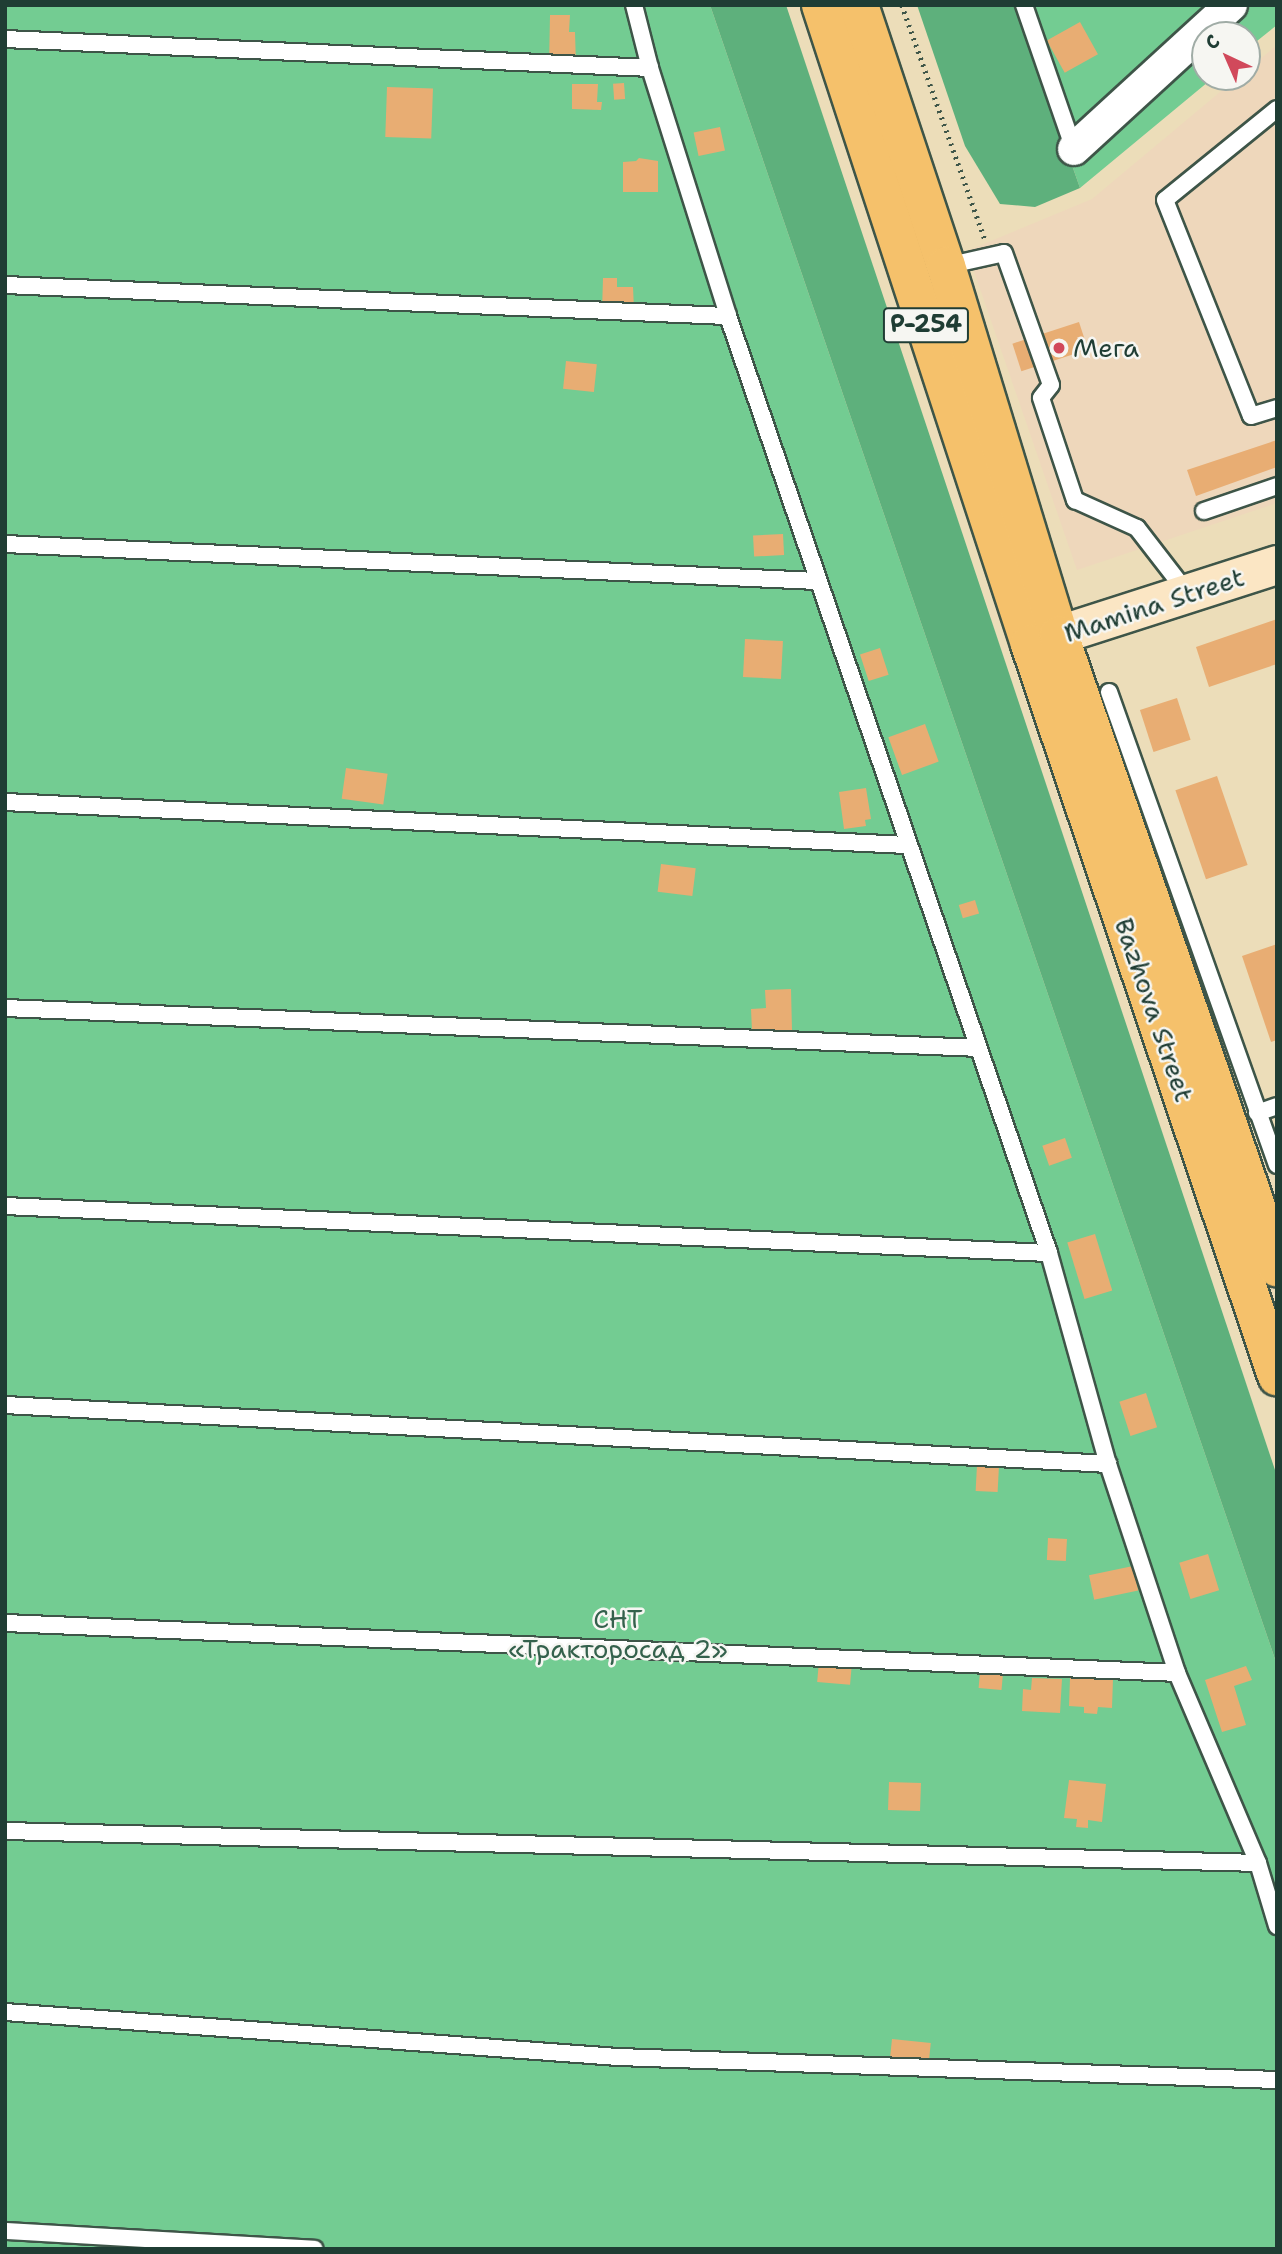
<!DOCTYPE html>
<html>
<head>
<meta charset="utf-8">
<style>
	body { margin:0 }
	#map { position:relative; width:1282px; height:2254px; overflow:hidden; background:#ecddb9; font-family:"Shantell Sans",sans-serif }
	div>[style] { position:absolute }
	.built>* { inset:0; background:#eed7bb }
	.green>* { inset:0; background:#73cc92 }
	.forest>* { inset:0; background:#5eb07c }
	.building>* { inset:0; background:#e8ad73; transform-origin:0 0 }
	.path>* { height:4.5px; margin-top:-2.25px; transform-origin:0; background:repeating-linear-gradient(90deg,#3e5548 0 2px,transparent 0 7px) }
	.roads { filter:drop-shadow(2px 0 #3e5548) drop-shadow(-2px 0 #3e5548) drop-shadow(0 2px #3e5548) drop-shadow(0 -2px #3e5548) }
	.lane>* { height:16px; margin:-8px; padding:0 8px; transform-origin:8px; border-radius:8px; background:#fff }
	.street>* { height:32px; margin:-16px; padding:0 16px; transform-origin:16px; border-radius:16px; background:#fff }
	.secondary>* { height:38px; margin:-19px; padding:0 19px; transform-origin:19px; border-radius:19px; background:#fbe6c4 }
	.primary>* { height:38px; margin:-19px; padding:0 19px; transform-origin:19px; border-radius:19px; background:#f5c16b }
	.dots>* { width:19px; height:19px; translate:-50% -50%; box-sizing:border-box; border:4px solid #f6f6f2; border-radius:50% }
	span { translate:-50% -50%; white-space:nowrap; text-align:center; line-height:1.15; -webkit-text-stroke:5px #f6f6f2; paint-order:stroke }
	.shield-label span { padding:2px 5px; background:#f6f6f2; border:2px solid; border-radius:5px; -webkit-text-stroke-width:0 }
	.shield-label { font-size:24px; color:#1f3d34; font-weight:700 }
	.poi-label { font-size:26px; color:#1f3d34 }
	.left { translate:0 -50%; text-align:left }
	.street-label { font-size:26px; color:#1f3d34 }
	.park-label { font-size:26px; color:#34614c }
	.frame { position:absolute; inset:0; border:7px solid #1f3d34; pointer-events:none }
	.north { position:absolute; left:1191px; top:21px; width:70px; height:70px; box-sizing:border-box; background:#f6f6f2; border:2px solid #a0aca6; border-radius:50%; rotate:316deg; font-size:19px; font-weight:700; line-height:28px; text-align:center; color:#1f3d34 }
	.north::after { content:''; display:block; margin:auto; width:24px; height:32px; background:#d1495b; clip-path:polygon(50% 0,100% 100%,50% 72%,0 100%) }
</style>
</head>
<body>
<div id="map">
	<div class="built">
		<i style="clip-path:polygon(1277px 45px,1277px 503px,1077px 570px,967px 251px,1092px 199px,1238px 77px,1247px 77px,1247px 70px)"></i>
	</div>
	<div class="green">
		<i style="clip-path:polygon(5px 5px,710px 5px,1277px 1665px,1277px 2249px,5px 2249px)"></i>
		<i style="clip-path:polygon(1016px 5px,1277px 5px,1277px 25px,1247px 49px,1247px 35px,1205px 35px,1205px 77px,1214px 77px,1080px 188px)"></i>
	</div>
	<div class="forest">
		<i style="clip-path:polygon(710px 5px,786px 5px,1277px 1476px,1277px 1665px)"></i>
		<i style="clip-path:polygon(917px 5px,1016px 5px,1080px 188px,1035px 207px,1000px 204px,965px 146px)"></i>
	</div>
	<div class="building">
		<i style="clip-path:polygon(550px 15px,570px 15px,569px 32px,575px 32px,576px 65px,549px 66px)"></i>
		<i style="left:1080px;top:22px;width:37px;height:38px;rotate:61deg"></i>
		<i style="left:624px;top:83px;width:16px;height:11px;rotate:86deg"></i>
		<i style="clip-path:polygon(572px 84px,598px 84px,597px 102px,602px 102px,601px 110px,572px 109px)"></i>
		<i style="left:387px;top:87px;width:46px;height:50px;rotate:2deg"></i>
		<i style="left:720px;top:127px;width:24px;height:27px;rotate:78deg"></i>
		<i style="clip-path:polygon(639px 158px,658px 161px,658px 192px,623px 192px,623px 162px,636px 161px)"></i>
		<i style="clip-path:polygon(603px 278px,617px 278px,617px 287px,633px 287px,634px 309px,602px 311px)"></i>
		<i style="left:1079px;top:322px;width:29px;height:70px;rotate:72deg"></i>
		<i style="left:566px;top:361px;width:31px;height:28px;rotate:6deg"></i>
		<i style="clip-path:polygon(1277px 440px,1277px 467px,1196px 496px,1187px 470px)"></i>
		<i style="left:783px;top:534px;width:21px;height:30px;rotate:87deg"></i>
		<i style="clip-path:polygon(1277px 619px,1277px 664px,1209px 687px,1196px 647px)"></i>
		<i style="left:745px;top:639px;width:38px;height:38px;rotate:3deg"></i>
		<i style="left:880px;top:648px;width:28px;height:21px;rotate:72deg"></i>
		<i style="left:1177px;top:698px;width:44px;height:39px;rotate:72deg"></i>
		<i style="left:925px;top:724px;width:40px;height:39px;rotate:70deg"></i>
		<i style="left:346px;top:768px;width:42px;height:31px;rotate:8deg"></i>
		<i style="left:1217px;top:776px;width:94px;height:44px;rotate:71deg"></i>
		<i style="clip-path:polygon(866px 788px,871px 819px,865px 820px,866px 826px,844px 829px,839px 792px)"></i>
		<i style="left:661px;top:864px;width:35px;height:28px;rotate:7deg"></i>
		<i style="left:975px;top:900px;width:14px;height:17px;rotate:73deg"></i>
		<i style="clip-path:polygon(1277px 944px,1277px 1040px,1271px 1042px,1242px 956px)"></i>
		<i style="clip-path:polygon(791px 989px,792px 1030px,752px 1031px,751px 1009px,766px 1008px,765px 990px)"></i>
		<i style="left:1065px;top:1138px;width:21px;height:24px;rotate:71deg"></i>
		<i style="left:1095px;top:1234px;width:59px;height:29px;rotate:73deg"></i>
		<i style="left:1146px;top:1393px;width:36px;height:28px;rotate:72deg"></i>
		<i style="left:977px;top:1465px;width:22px;height:26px;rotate:3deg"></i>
		<i style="left:1048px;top:1538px;width:19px;height:22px;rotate:3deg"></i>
		<i style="left:1208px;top:1554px;width:38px;height:30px;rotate:73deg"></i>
		<i style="left:1133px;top:1566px;width:25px;height:45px;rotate:78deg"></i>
		<i style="left:819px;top:1661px;width:33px;height:21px;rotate:5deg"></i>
		<i style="clip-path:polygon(1246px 1666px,1252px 1680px,1234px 1686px,1246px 1725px,1222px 1732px,1205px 1680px)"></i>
		<i style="left:980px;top:1672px;width:23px;height:16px;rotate:5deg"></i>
		<i style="clip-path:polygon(1032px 1678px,1062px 1679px,1060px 1713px,1022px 1711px,1023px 1689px,1031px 1690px)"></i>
		<i style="clip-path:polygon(1070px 1678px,1113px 1679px,1112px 1708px,1098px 1707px,1097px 1714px,1084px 1713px,1084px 1707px,1069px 1706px)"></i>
		<i style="clip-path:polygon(1069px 1780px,1106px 1784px,1102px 1822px,1088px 1820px,1088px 1828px,1076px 1827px,1077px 1819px,1064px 1818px)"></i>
		<i style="left:889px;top:1782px;width:32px;height:28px;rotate:2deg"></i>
		<i style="left:892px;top:2039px;width:39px;height:23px;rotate:6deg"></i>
	</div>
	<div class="path">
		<i style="left:902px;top:5px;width:248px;rotate:70.5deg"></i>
	</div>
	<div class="roads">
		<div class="lane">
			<i style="left:634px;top:5px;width:65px;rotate:75.7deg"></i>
			<i style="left:650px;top:68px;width:260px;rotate:72.5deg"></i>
			<i style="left:728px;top:316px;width:990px;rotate:71.09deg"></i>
			<i style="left:1049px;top:1253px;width:219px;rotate:74.4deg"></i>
			<i style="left:1108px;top:1464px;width:220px;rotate:71.7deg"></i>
			<i style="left:1177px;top:1673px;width:207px;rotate:66.9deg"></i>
			<i style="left:1258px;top:1863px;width:66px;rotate:73.2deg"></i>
			<i style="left:1024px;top:5px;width:152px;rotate:70.9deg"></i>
			<i style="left:5px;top:39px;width:646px;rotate:2.57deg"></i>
			<i style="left:1277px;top:109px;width:144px;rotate:140.9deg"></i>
			<i style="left:1165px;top:200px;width:232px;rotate:68.3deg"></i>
			<i style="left:1251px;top:416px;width:27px;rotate:-17deg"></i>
			<i style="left:946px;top:266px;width:59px;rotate:-12.6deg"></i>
			<i style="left:1004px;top:253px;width:140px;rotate:70.4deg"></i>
			<i style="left:1051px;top:385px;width:16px;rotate:128deg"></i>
			<i style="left:1041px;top:398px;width:108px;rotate:71.6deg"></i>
			<i style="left:1075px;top:500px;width:68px;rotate:24.3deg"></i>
			<i style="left:1137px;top:528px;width:83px;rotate:52.3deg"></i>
			<i style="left:5px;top:285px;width:724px;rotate:2.46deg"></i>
			<i style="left:1204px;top:511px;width:77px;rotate:-18.9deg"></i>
			<i style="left:5px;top:544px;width:813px;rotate:2.61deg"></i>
			<i style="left:1109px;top:692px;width:502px;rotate:70.45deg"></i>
			<i style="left:5px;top:802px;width:904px;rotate:2.73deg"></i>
			<i style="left:5px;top:1008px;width:974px;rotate:2.35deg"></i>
			<i style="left:1257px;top:1113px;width:21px;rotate:-19deg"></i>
			<i style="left:5px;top:1206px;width:1045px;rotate:2.58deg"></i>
			<i style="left:5px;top:1405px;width:1105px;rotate:3.06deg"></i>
			<i style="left:5px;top:1623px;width:1173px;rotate:2.44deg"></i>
			<i style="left:5px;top:1831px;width:1253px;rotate:1.46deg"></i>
			<i style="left:5px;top:2012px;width:615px;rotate:4.2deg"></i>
			<i style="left:618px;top:2057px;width:659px;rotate:2deg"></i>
			<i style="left:5px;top:2231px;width:310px;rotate:3.3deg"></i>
		</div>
		<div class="street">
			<i style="left:1074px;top:149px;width:213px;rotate:-42.5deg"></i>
		</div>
		<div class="secondary">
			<i style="left:1059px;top:635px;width:229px;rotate:-17.8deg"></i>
		</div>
		<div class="primary">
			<i style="left:821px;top:5px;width:672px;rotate:71.89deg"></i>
			<i style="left:1030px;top:644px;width:773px;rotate:71.35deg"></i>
			<i style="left:859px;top:5px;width:275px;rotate:71.6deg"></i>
			<i style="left:946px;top:266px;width:386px;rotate:73deg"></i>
			<i style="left:1059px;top:635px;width:669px;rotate:70.97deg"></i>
		</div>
	</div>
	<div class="dots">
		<i style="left:1059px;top:348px;background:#d1495b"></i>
	</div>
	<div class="shield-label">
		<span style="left:926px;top:325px">Р-254</span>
	</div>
	<div class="poi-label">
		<span class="left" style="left:1073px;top:348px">Мега</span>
	</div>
	<div class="street-label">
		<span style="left:1154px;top:605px;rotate:-18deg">Mamina Street</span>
		<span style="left:1154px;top:1010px;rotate:71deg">Bazhova Street</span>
	</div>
	<div class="park-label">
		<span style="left:618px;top:1634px">СНТ<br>«Тракторосад 2»</span>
	</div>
	<div class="frame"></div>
	<div class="north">С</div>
</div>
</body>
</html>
